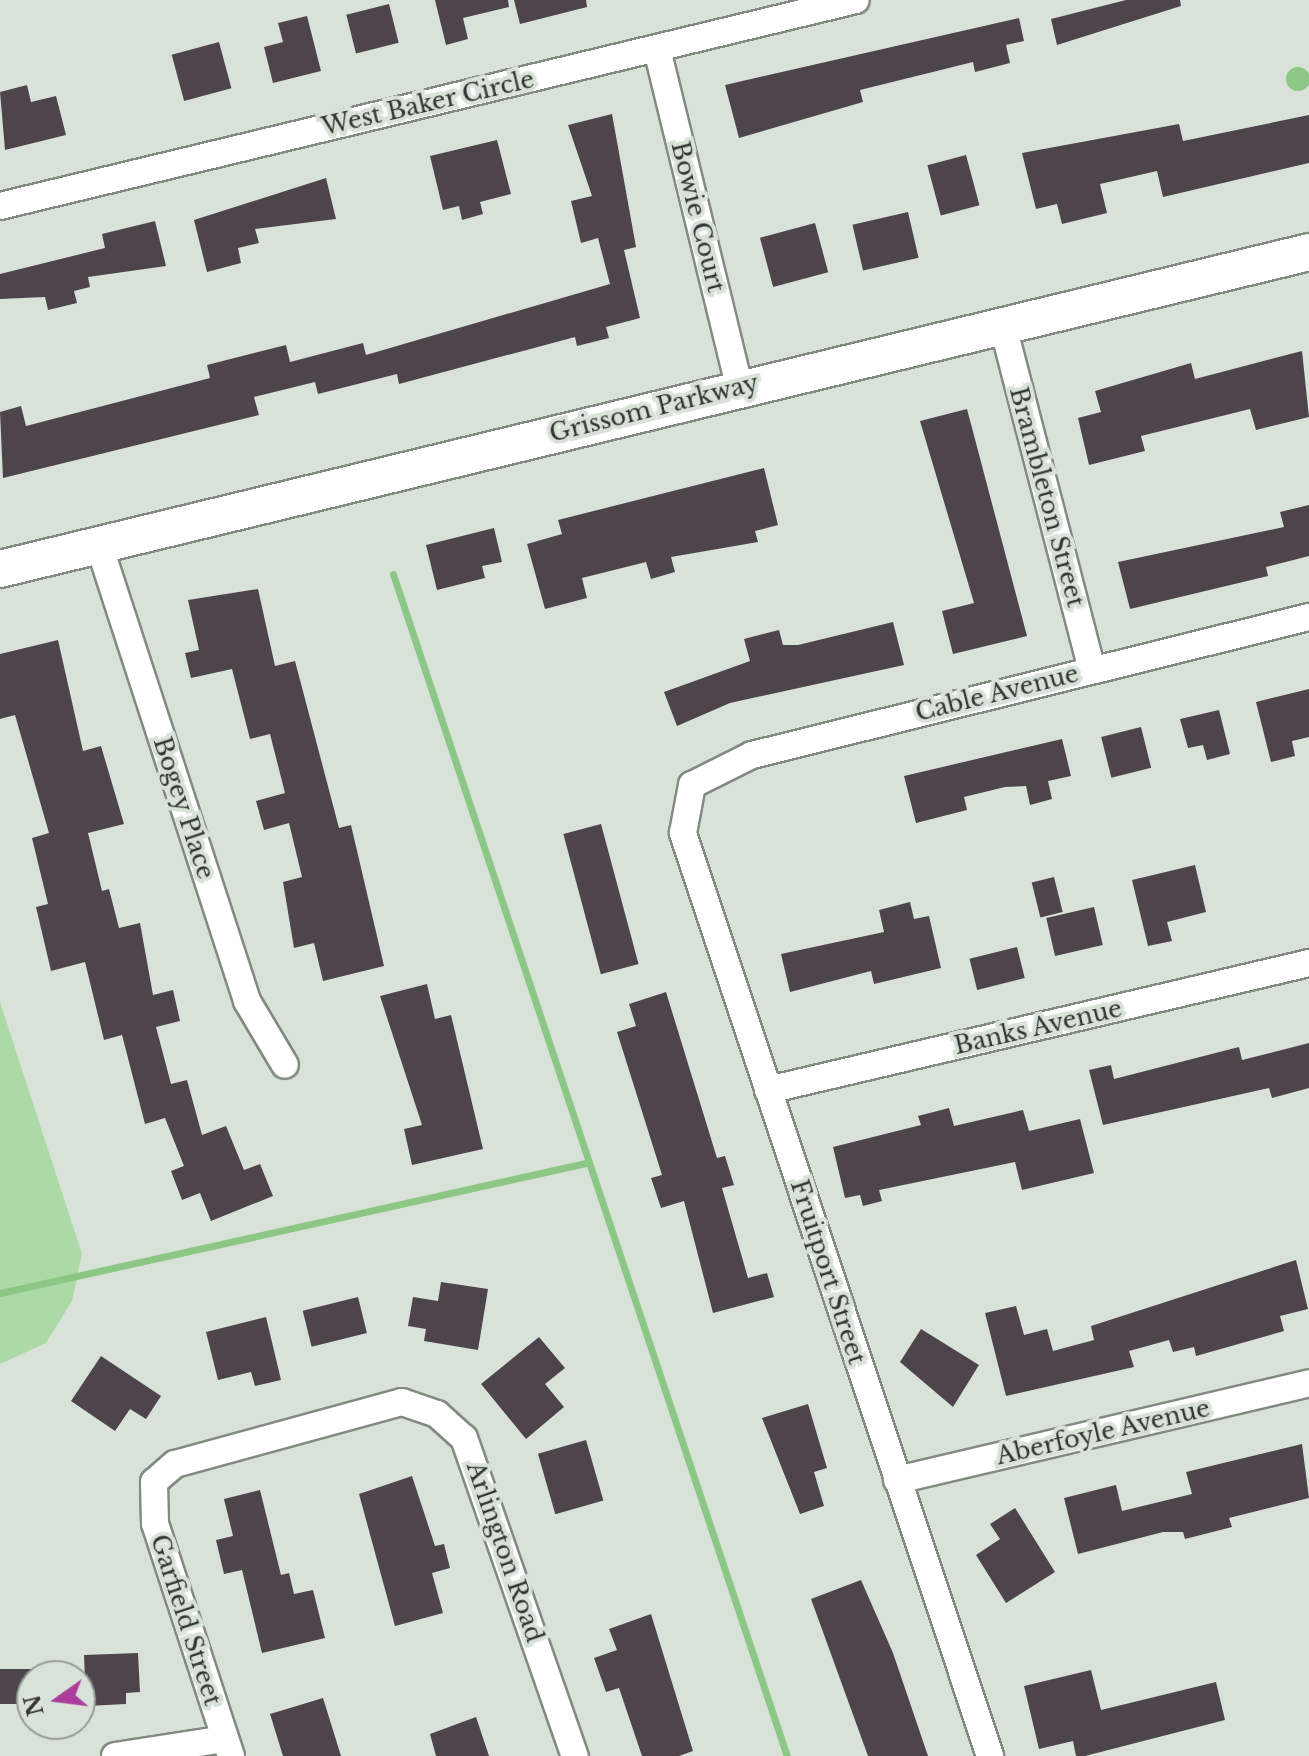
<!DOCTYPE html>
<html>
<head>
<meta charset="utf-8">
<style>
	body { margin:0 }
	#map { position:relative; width:1309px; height:1756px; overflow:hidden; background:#d9e2d8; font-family:"Libre Baskerville",serif }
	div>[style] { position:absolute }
	.green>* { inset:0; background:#acdaa7 }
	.water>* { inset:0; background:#8cc786 }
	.round { border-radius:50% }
	.stream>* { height:7px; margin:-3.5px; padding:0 3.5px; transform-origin:3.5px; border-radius:3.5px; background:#8cc786 }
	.building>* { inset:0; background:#4e454c; transform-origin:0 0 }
	.roads { filter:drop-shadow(2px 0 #828a81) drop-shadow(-2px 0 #828a81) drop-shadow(0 2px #828a81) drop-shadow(0 -2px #828a81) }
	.street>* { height:26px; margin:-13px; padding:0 13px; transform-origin:13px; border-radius:13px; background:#fff }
	.secondary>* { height:36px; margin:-18px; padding:0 18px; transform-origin:18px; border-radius:18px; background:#fff }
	span { translate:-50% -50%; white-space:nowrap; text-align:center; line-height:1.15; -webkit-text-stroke:8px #d9e2d8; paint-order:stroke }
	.street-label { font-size:24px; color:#323531 }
	.north { position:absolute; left:16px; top:1660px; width:80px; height:80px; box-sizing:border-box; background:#d9e2d8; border:2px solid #969d95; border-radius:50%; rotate:256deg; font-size:22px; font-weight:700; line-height:32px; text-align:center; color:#323531 }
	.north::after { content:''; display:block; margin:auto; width:28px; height:36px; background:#ab3d9b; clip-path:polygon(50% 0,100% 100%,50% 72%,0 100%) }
</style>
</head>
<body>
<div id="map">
	<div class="green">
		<i style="clip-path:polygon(0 1002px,82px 1254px,72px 1301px,46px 1343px,0 1364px)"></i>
	</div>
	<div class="water">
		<i class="round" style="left:1286px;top:67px;width:24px;height:24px"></i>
	</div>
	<div class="stream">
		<i style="left:393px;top:574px;width:1246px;rotate:71.57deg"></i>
		<i style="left:0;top:1293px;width:600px;rotate:-12.51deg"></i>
	</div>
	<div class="building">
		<i style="clip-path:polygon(435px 0,508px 0,509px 7px,463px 18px,468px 39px,446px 45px)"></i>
		<i style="clip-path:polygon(514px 0,586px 0,587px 7px,520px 24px)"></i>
		<i style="clip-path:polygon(1126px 0,1180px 0,1181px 6px,1057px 45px,1051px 19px)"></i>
		<i style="left:389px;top:4px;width:40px;height:44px;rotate:76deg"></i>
		<i style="clip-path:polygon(307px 16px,321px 71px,273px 83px,264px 47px,283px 42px,278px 23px)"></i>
		<i style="clip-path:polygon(1019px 18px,1024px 41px,1006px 45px,1010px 63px,975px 72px,973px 62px,860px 90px,863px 102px,739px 138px,725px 85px)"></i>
		<i style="left:219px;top:42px;width:48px;height:49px;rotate:75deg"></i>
		<i style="clip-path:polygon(27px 85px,31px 102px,56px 96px,66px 135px,5px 150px,0 92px)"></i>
		<i style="clip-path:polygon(612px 114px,636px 247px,624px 250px,640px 318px,606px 327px,609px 338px,577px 346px,575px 337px,399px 384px,397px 374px,318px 394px,315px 382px,254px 397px,259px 415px,3px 478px,0 412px,21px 406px,26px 426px,210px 378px,207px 365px,286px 345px,290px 362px,363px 343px,366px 355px,610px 284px,598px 238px,581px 243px,571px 201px,592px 196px,568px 125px)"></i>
		<i style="clip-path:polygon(1309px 115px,1309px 163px,1163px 197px,1157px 171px,1100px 184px,1107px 213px,1062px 224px,1057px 204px,1036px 209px,1022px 153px,1179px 124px,1183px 141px)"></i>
		<i style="clip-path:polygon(497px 140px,511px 194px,480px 202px,483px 214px,462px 220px,459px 206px,443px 210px,430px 156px)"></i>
		<i style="left:966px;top:155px;width:52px;height:40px;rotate:75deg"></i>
		<i style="clip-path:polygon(326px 178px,336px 219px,255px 229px,259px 243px,238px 248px,241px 263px,207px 272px,194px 220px)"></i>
		<i style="left:908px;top:212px;width:47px;height:57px;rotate:77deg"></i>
		<i style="clip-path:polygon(155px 221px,166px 266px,88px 277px,90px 287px,74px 291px,77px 303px,48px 310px,45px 297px,0 299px,0 274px,105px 248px,102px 234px)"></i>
		<i style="left:815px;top:223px;width:51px;height:57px;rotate:75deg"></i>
		<i style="clip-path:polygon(1302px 351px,1309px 417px,1256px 430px,1250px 409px,1141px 436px,1145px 451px,1089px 465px,1078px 418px,1101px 412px,1095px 391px,1191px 363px,1195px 379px)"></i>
		<i style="clip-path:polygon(967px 409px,1027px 636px,953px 654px,942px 611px,974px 603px,920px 421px)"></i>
		<i style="clip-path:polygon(764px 468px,778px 525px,755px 531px,758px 542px,671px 557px,675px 572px,651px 579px,646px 562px,582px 578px,587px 598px,545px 609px,527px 544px,562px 534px,558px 520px)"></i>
		<i style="clip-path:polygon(1309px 505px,1309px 556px,1266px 567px,1268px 576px,1130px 609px,1118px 562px,1284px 527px,1280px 512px)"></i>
		<i style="clip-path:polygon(494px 528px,502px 562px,482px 566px,485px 578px,437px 590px,426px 545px)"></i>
		<i style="clip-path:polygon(258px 589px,275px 666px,295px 661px,339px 828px,351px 825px,384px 966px,323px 981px,314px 943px,294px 948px,283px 882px,302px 877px,289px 823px,264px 830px,256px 801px,285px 793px,270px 734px,250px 739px,232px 669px,191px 678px,185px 653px,199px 650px,188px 600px)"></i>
		<i style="clip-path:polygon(893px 622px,904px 665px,730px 703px,677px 726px,664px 692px,750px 661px,744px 639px,779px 630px,783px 645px,798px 645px)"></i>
		<i style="clip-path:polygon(58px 640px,83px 751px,101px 746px,124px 824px,88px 833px,102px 891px,109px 889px,119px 928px,140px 923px,153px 995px,173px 990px,180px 1021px,156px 1027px,171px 1084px,187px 1080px,202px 1135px,226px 1126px,244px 1170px,260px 1164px,273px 1196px,211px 1221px,200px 1193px,182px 1200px,171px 1171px,184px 1166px,165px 1118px,145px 1124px,122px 1035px,104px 1040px,85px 962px,51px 971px,36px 907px,48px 904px,32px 838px,49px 833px,15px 715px,0 719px,0 654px)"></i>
		<i style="clip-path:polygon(1309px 689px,1309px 737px,1292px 741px,1295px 756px,1271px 762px,1256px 702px)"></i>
		<i style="clip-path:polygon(1219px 710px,1230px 754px,1207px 760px,1203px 745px,1188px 748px,1180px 719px)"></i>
		<i style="left:1141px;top:727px;width:42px;height:41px;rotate:76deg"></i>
		<i style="clip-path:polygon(1062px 739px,1071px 776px,1048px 781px,1052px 799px,1030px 805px,1026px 786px,1005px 787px,964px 797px,967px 810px,916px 823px,904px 776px)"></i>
		<i style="left:601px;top:824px;width:145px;height:39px;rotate:75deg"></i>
		<i style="clip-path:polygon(1195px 865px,1206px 912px,1167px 922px,1172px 941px,1148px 946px,1132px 880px)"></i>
		<i style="left:1054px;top:877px;width:36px;height:23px;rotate:76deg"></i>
		<i style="clip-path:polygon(910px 902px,914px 919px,929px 916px,941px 968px,874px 984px,871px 971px,790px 992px,781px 954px,884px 932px,879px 910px)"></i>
		<i style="left:1094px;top:907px;width:39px;height:49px;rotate:77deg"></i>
		<i style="left:1017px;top:947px;width:32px;height:49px;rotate:76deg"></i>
		<i style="clip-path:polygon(427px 984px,435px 1019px,451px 1015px,483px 1149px,412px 1165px,404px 1129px,422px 1125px,380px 996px)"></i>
		<i style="clip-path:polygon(666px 992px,717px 1158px,725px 1156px,734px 1185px,722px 1188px,748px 1278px,767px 1273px,774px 1297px,713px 1313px,684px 1201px,661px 1208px,651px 1178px,662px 1175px,617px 1032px,636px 1026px,629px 1004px)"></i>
		<i style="clip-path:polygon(1309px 1043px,1309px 1088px,1272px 1098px,1269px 1088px,1103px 1125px,1089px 1070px,1111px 1065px,1114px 1079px,1239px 1047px,1242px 1060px)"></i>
		<i style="clip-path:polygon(949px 1108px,954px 1126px,1023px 1110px,1029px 1131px,1080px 1119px,1094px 1173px,1022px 1190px,1015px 1162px,879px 1190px,882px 1201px,863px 1206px,860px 1195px,845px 1198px,833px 1147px,921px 1125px,918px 1116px)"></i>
		<i style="clip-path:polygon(1296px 1260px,1308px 1309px,1280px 1316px,1284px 1331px,1196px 1356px,1194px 1347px,1173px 1352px,1169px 1340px,1129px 1351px,1134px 1367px,1006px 1396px,985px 1313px,1016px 1306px,1024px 1335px,1047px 1329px,1053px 1351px,1094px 1340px,1091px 1326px)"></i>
		<i style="clip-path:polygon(441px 1282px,488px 1289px,478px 1350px,424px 1341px,426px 1329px,408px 1326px,413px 1297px,438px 1301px)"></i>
		<i style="left:358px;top:1297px;width:37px;height:57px;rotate:76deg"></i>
		<i style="clip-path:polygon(266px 1317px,281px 1380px,255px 1386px,251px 1372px,218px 1380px,206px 1332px)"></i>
		<i style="clip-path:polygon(921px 1329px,979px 1365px,953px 1407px,900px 1362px)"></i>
		<i style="clip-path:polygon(539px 1337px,565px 1368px,545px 1384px,564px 1407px,526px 1439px,481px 1384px)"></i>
		<i style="clip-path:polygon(101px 1356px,161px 1396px,146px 1419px,130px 1409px,115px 1431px,71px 1401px)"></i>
		<i style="clip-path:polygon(808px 1404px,827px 1468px,814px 1472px,824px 1506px,800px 1514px,762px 1418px)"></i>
		<i style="left:586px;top:1440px;width:63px;height:50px;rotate:74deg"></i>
		<i style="clip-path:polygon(1302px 1444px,1309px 1498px,1229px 1518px,1232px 1527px,1185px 1539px,1183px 1532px,1163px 1532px,1078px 1554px,1064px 1498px,1116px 1485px,1122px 1511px,1192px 1494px,1186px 1472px)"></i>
		<i style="clip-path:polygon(412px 1476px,435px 1546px,444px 1544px,450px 1568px,432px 1573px,443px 1613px,395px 1626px,359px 1494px)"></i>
		<i style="clip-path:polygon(260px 1490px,281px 1575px,289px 1573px,294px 1594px,313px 1590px,325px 1638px,262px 1653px,242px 1570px,224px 1574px,216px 1540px,233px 1536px,224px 1499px)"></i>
		<i style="clip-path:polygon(1015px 1508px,1055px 1572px,1006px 1603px,976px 1555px,1000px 1539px,990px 1524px)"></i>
		<i style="clip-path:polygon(861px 1580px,893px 1653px,928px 1756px,868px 1756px,811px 1599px)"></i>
		<i style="clip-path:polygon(651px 1614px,693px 1751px,679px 1756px,642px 1756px,619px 1688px,606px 1692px,594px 1658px,617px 1650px,609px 1629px)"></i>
		<i style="clip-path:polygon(138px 1653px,140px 1692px,126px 1693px,126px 1704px,86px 1706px,84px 1655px)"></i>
		<i style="left:32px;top:1669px;width:35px;height:32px;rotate:90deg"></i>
		<i style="clip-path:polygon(1091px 1670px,1101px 1710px,1216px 1682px,1225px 1720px,1085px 1756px,1076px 1756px,1073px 1741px,1039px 1749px,1024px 1686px)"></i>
		<i style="clip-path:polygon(323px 1698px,341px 1756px,283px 1756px,270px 1714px)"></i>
		<i style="clip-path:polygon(476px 1717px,489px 1756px,436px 1756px,430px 1734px)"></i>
	</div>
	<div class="roads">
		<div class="street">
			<i style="left:657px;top:49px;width:347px;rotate:76.3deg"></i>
			<i style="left:0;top:206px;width:880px;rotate:-13.53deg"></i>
			<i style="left:1003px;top:326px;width:354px;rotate:75.5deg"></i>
			<i style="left:99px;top:545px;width:479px;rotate:72deg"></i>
			<i style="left:247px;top:1001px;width:74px;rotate:59.3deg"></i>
			<i style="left:768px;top:1090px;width:556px;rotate:-13.21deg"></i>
			<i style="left:897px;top:1480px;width:423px;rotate:-13.2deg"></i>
			<i style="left:115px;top:1756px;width:111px;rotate:-8.8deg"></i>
			<i style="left:231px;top:1756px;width:244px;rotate:-108.1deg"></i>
			<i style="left:155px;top:1524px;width:42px;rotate:-91.4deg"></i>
			<i style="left:154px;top:1482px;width:28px;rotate:-41deg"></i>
			<i style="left:175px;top:1464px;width:235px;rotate:-15.3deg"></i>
			<i style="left:402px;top:1402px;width:37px;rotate:19deg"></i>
			<i style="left:437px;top:1414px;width:36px;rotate:42deg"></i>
			<i style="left:464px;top:1438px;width:337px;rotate:70.8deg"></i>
			<i style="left:990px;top:1756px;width:973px;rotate:-108.4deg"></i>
			<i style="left:683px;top:833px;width:49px;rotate:-79.4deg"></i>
			<i style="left:692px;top:785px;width:67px;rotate:-26.6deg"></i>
			<i style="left:752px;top:755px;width:574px;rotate:-13.92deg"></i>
		</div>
		<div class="secondary">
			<i style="left:0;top:569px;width:1347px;rotate:-13.61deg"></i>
		</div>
	</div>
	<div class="street-label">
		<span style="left:428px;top:103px;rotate:-13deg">West Baker Circle</span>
		<span style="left:698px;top:217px;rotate:76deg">Bowie Court</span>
		<span style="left:654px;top:408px;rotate:-14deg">Grissom Parkway</span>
		<span style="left:1047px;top:497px;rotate:75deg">Brambleton Street</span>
		<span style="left:997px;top:693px;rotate:-14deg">Cable Avenue</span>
		<span style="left:184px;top:808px;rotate:72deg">Bogey Place</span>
		<span style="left:1038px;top:1027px;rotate:-13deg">Banks Avenue</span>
		<span style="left:828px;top:1272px;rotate:72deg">Fruitport Street</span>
		<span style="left:1103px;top:1432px;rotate:-13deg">Aberfoyle Avenue</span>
		<span style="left:505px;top:1552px;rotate:71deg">Arlington Road</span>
		<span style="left:186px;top:1620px;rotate:72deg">Garfield Street</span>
	</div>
	<div class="north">N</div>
</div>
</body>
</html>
